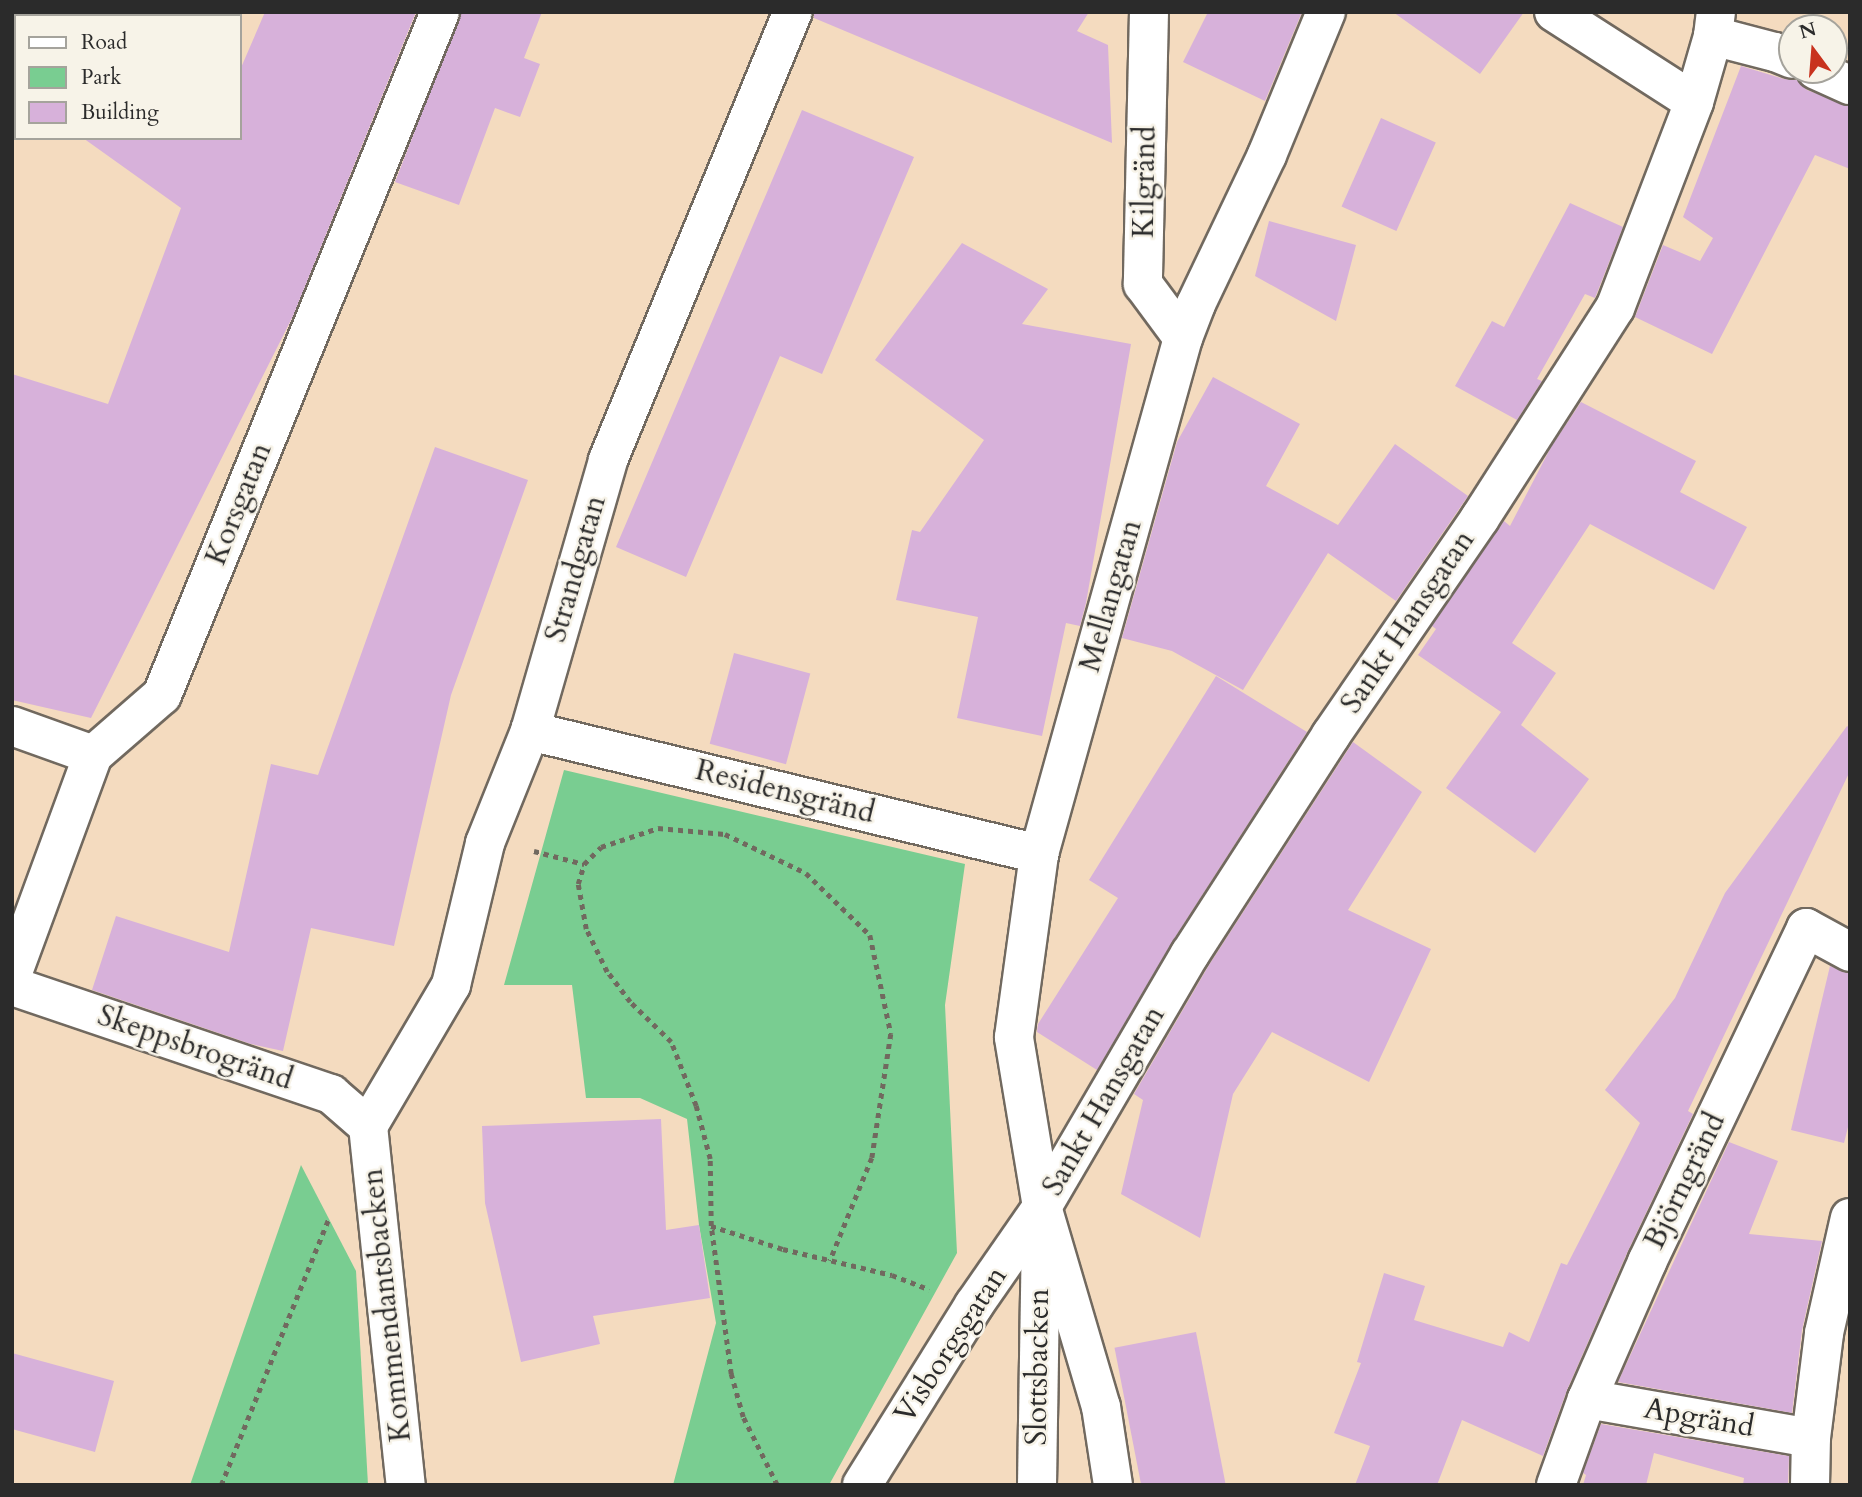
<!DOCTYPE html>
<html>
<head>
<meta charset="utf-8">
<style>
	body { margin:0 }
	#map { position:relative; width:1862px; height:1497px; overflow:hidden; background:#f4dbbf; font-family:Cardo,serif }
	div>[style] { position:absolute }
	.green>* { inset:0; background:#79cd91 }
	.building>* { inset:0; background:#d7b1da; transform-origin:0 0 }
	.path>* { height:4.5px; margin-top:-2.25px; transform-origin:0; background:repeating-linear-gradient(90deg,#71695f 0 5px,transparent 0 10px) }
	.roads { filter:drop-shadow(2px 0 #71695f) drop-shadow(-2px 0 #71695f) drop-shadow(0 2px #71695f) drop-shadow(0 -2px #71695f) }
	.minor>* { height:38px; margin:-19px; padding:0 19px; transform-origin:19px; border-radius:19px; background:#fff }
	span { translate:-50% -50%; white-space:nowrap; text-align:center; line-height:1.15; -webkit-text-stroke:5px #f7f3e8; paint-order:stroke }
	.street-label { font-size:30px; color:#2b2b2b }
	.frame { position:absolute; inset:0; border:14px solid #2b2b2b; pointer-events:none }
	.legend { position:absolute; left:14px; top:14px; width:228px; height:126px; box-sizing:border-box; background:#f7f3e8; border:2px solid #a5a39c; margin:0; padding:9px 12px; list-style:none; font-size:21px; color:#2b2b2b }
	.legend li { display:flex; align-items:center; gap:14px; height:35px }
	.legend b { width:35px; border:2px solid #a5a39c }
	.north { position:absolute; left:1778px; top:14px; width:70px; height:70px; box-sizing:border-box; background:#f7f3e8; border:2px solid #a5a39c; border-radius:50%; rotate:344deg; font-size:19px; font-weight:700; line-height:28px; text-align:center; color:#2b2b2b }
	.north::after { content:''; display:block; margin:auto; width:24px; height:32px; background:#c8321e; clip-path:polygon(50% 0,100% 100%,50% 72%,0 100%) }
</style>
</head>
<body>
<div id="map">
	<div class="green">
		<i style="clip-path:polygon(564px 770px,965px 864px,945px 1005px,957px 1253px,829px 1485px,673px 1485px,716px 1323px,699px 1225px,687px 1119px,640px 1098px,586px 1098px,572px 985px,504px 985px)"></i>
		<i style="clip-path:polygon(301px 1165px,356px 1271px,368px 1485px,190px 1485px)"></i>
	</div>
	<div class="building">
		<i style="clip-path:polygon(265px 12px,416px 12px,293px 316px,91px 718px,12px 700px,12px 374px,108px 404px,181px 208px,83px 138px,240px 138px,240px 70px)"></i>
		<i style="clip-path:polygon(461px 12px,542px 12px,524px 58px,540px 64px,520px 117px,495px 108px,459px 205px,395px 182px)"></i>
		<i style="clip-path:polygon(814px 12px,1089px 12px,1077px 31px,1108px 45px,1112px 143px,814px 18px)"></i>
		<i style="clip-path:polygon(1208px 12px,1302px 12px,1265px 101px,1183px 62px)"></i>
		<i style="clip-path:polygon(1393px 12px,1524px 12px,1480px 74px)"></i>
		<i style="clip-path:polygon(1741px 66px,1784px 79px,1797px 80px,1807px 90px,1850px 106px,1850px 169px,1815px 155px,1712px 354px,1635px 317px,1663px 245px,1700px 261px,1713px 238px,1683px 217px)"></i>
		<i style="clip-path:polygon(802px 110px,914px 157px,822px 374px,780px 356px,686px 577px,616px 547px)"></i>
		<i style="left:1381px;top:118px;width:60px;height:97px;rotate:24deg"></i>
		<i style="clip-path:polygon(1570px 203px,1623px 227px,1595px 298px,1585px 294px,1537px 379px,1542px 381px,1517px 420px,1455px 386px,1492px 321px,1504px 327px)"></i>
		<i style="clip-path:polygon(1269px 221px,1356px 245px,1336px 321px,1255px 276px)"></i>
		<i style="clip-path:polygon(962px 243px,1048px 289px,1022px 324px,1131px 344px,1086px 603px,1080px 626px,1066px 623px,1042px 736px,957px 718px,978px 617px,896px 600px,912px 530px,920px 532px,984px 440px,875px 360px)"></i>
		<i style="clip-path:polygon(1213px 377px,1300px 424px,1266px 486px,1338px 525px,1395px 444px,1468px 496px,1396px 601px,1328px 553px,1243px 690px,1172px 651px,1122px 638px,1177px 442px)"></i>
		<i style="clip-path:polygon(1581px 402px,1696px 461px,1680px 492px,1747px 527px,1714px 590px,1590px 524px,1512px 643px,1556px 673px,1521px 725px,1589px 779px,1535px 853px,1446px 788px,1501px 712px,1418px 655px,1436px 629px,1432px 626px,1504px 521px,1510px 526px,1551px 447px)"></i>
		<i style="clip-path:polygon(435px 447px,528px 480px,451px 695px,394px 946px,311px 928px,283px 1051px,251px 1044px,92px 990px,116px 916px,229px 952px,271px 764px,318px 775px)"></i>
		<i style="left:734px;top:653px;width:79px;height:94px;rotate:15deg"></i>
		<i style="clip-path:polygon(1216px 676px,1307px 732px,1172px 942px,1097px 1070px,1037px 1032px,1038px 1024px,1118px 898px,1089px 880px)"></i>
		<i style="clip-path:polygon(1847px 726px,1850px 728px,1850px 771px,1688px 1111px,1693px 1114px,1627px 1253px,1567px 1390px,1543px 1456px,1462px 1420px,1437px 1485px,1355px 1485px,1370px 1446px,1334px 1433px,1361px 1363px,1357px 1362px,1384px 1273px,1425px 1286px,1414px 1320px,1503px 1347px,1509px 1332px,1529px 1342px,1561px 1263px,1567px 1265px,1640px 1123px,1605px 1090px,1675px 998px,1725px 893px)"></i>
		<i style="clip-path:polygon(1353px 742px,1422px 792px,1348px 910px,1431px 949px,1369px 1082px,1272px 1032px,1233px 1094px,1200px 1238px,1121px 1194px,1143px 1100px,1134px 1094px,1209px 965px)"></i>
		<i style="clip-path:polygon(1830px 966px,1850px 974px,1850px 1119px,1844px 1143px,1791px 1130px)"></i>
		<i style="clip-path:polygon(661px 1119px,666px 1230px,699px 1225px,710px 1298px,593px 1316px,600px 1344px,521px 1362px,485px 1203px,482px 1126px)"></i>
		<i style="clip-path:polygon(1729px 1142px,1778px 1161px,1749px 1234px,1822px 1241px,1802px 1330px,1792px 1413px,1618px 1382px)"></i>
		<i style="left:1196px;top:1332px;width:156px;height:83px;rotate:79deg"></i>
		<i style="clip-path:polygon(12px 1353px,114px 1381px,95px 1452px,12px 1429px)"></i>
		<i style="clip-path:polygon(1601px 1424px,1789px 1456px,1788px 1485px,1743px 1485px,1744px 1478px,1654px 1453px,1646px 1485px,1583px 1485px,1586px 1475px,1583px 1473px)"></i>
	</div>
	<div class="path">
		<i style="left:534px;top:851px;width:52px;rotate:14.6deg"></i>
		<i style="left:711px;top:1226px;width:76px;rotate:17.7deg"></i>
		<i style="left:783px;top:1249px;width:112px;rotate:13.4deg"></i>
		<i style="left:892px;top:1275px;width:40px;rotate:21deg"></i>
		<i style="left:221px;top:1485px;width:286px;rotate:-68deg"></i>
		<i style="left:777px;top:1485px;width:76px;rotate:-116.6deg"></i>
		<i style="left:743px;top:1417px;width:45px;rotate:-105.6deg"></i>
		<i style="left:731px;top:1374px;width:149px;rotate:-97.7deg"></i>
		<i style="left:711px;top:1226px;width:67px;rotate:-90.9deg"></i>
		<i style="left:710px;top:1159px;width:55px;rotate:-104.8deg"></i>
		<i style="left:696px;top:1106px;width:69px;rotate:-111.3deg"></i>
		<i style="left:671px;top:1042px;width:57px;rotate:-135.7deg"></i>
		<i style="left:630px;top:1002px;width:38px;rotate:-127deg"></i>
		<i style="left:607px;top:972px;width:48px;rotate:-116deg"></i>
		<i style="left:586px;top:929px;width:46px;rotate:-100.1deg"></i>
		<i style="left:578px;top:884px;width:21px;rotate:-73deg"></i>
		<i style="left:584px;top:864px;width:24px;rotate:-45deg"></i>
		<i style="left:601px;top:847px;width:60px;rotate:-18.4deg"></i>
		<i style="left:658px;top:828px;width:67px;rotate:5.1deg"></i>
		<i style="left:725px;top:834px;width:90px;rotate:25.7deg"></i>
		<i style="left:806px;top:873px;width:89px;rotate:44.1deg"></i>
		<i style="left:870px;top:935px;width:101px;rotate:78deg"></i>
		<i style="left:891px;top:1034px;width:125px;rotate:98.7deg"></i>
		<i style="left:872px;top:1158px;width:111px;rotate:112.2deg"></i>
	</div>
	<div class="roads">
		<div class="minor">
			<i style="left:1149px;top:12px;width:272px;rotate:91.3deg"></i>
			<i style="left:1143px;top:284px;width:67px;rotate:53.5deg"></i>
			<i style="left:1554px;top:12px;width:166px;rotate:32.7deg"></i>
			<i style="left:1713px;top:36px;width:64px;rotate:14.5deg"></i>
			<i style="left:1775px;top:52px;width:18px;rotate:22deg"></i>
			<i style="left:1816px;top:70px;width:37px;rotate:24deg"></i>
			<i style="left:12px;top:726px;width:86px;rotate:19.7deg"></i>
			<i style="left:530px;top:731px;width:524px;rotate:13.59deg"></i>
			<i style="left:12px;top:975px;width:234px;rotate:-69.8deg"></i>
			<i style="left:93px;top:755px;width:91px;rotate:-41deg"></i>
			<i style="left:162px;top:695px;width:737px;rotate:-67.85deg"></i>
			<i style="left:12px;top:986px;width:337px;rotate:18.7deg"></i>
			<i style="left:331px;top:1094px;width:49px;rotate:40.9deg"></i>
			<i style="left:368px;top:1126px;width:164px;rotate:-59.5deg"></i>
			<i style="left:451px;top:985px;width:146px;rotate:-76.5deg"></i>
			<i style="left:485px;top:843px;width:121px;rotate:-68.1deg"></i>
			<i style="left:530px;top:731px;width:282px;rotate:-73.9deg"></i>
			<i style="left:608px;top:460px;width:485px;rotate:-67.6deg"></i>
			<i style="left:368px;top:1126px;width:361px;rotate:84deg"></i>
			<i style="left:1587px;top:1399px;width:227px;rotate:9.9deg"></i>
			<i style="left:862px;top:1485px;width:212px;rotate:-58.1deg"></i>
			<i style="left:974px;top:1305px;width:119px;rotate:-55.2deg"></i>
			<i style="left:1042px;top:1207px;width:293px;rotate:-59.7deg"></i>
			<i style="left:1190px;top:954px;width:260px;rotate:-57.2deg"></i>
			<i style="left:1331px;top:735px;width:263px;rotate:-55.5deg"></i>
			<i style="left:1480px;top:518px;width:250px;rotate:-57.3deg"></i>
			<i style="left:1615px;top:308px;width:221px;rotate:-69deg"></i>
			<i style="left:1694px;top:102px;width:69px;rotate:-73.9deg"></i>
			<i style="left:1713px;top:36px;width:24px;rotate:-83deg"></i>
			<i style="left:1037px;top:1485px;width:243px;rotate:-89.1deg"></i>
			<i style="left:1113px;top:1485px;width:79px;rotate:-98.7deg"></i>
			<i style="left:1101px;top:1407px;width:209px;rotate:-106.4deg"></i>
			<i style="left:1042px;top:1207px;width:172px;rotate:-99.4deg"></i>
			<i style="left:1014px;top:1037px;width:185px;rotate:-82.2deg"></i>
			<i style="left:1039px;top:854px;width:536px;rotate:-74.41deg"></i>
			<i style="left:1183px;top:338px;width:36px;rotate:-69deg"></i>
			<i style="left:1196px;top:304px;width:165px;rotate:-64.5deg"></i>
			<i style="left:1267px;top:155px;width:155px;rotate:-67.6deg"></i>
			<i style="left:1556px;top:1485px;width:91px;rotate:-70.2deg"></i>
			<i style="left:1587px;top:1399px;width:150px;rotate:-66.3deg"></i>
			<i style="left:1647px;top:1262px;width:370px;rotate:-64.5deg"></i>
			<i style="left:1806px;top:928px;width:50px;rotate:28.6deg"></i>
			<i style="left:1810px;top:1485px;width:47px;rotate:-88.8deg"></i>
			<i style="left:1811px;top:1438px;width:106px;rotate:-82.9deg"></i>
			<i style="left:1824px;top:1333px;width:118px;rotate:-77.3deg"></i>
		</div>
	</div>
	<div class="street-label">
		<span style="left:1145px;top:182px;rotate:-89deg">Kilgränd</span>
		<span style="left:239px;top:504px;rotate:-68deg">Korsgatan</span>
		<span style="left:576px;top:569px;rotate:-74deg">Strandgatan</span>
		<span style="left:1111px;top:596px;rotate:-74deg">Mellangatan</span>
		<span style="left:1408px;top:622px;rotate:-56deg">Sankt Hansgatan</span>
		<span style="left:785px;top:792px;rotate:14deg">Residensgränd</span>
		<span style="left:195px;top:1048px;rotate:19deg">Skeppsbrogränd</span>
		<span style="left:1104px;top:1101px;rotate:-60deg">Sankt Hansgatan</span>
		<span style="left:1685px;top:1181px;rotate:-64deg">Björngränd</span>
		<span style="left:387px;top:1305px;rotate:-96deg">Kommendantsbacken</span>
		<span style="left:951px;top:1345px;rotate:-57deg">Visborgsgatan</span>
		<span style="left:1038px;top:1367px;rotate:-89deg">Slottsbacken</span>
		<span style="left:1699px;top:1418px;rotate:10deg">Apgränd</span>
	</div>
	<div class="frame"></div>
	<ul class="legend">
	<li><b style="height:9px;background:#fff"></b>Road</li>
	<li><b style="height:19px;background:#79cd91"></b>Park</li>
	<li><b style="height:19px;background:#d7b1da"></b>Building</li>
	</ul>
	<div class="north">N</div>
</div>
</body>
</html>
